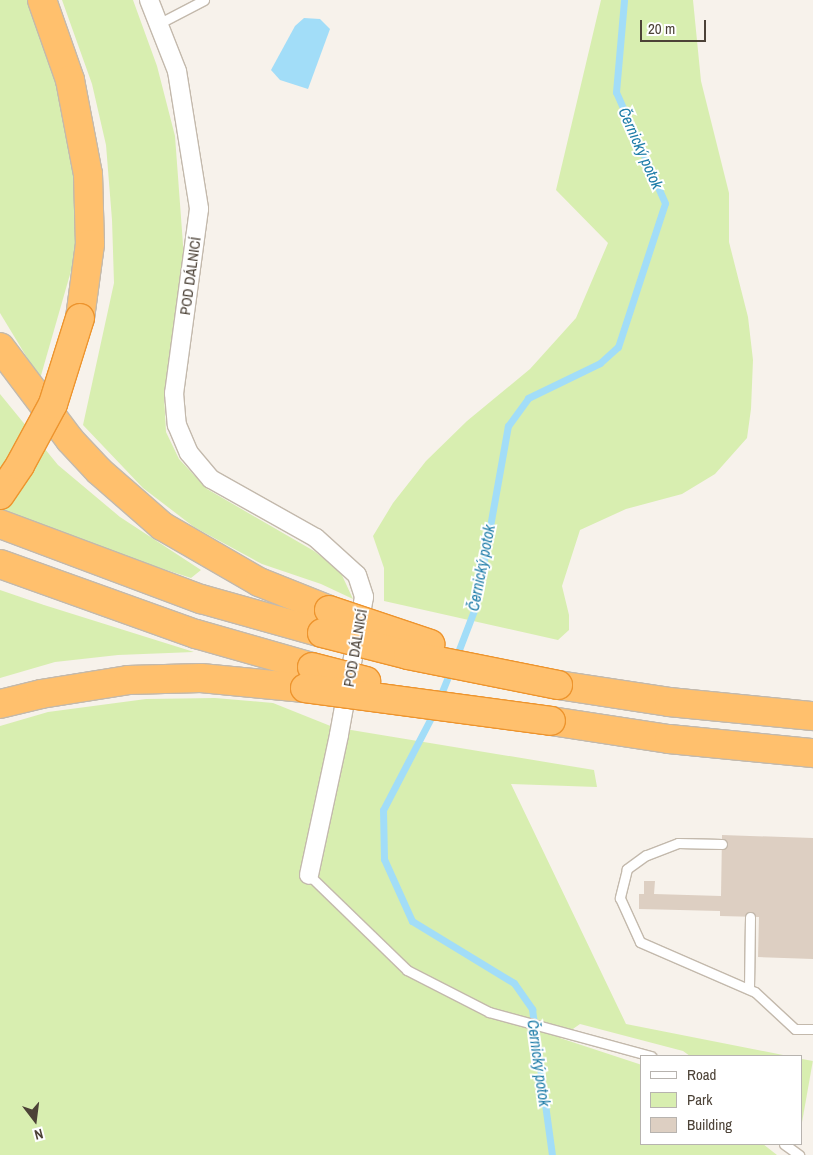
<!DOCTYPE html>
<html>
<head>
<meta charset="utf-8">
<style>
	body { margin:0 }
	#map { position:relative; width:813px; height:1155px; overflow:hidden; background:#f7f2eb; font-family:"Archivo Narrow",sans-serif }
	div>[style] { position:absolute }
	.green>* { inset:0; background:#d8eeb0; transform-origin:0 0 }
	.water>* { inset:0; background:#a2ddf8 }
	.stream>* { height:7px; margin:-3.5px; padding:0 3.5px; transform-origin:3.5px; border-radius:3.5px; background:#a2ddf8 }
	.building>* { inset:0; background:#ddcfc2 }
	.roads { filter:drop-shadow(1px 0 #c3b9ac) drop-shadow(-1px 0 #c3b9ac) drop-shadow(0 1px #c3b9ac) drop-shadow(0 -1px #c3b9ac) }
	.lane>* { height:9px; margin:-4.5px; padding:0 4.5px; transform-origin:4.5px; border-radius:4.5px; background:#fff }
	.street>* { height:18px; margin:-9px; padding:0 9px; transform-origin:9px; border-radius:9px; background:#fff }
	.highway>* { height:28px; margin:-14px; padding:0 14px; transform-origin:14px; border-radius:14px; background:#ffc06d }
	.bridges { filter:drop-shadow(1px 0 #ed942e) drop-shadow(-1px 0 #ed942e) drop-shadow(0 1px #ed942e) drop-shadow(0 -1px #ed942e) }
	.highway-bridge>* { height:28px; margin:-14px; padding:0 14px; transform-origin:14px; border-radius:14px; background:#ffc06d }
	span { translate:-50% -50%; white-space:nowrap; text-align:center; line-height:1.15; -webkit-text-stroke:4px #fff; paint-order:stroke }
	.street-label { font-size:15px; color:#4c4237 }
	.water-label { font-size:16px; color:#217ea9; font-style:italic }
	.legend { position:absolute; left:640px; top:1055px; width:162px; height:90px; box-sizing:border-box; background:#fff; border:1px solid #b7b3af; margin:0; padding:6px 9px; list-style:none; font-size:15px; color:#4c4237 }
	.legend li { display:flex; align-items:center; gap:10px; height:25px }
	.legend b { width:25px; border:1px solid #b7b3af }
	.north { position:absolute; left:10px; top:1095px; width:50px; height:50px; -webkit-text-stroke:4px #fff; paint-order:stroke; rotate:165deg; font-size:14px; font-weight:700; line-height:20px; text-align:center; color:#4c4237 }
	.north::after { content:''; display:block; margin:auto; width:18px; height:22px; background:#4c4237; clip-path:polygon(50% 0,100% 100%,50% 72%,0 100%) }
	.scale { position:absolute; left:640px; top:20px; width:66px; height:22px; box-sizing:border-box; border:2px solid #4c4237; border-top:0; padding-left:6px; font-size:15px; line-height:18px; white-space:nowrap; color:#4c4237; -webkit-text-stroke:4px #fff; paint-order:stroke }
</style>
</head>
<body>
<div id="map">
	<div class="green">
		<i style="clip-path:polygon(0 0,27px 0,50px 61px,67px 126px,77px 190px,77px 250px,40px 379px,0 313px)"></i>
		<i style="clip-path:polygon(62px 0,133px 0,157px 66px,175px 136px,184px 258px,164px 395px,166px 432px,179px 459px,207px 489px,314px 551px,340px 571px,353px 599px,321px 584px,262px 564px,194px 527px,143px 488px,83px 425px,114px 283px,112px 220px,106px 145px,92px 84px)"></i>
		<i style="clip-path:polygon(601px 0,693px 0,701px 81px,729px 193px,729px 242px,748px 317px,753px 360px,751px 409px,747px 438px,715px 474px,682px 494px,626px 509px,580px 530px,562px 586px,569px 615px,569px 630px,558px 640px,384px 601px,384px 568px,373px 536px,393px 503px,426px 461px,467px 421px,530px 369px,576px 318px,608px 243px,556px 190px)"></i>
		<i style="clip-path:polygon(0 394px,58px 465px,120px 517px,201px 570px,191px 578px,111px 552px,0 508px)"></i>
		<i style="clip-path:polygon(0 590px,44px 605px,194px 652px,118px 655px,55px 662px,0 678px)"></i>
		<i style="clip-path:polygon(215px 698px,273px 703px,333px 727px,594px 770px,597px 787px,511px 784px,626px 1024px,788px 1056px,690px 1056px,683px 1051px,580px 1024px,560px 1038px,642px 1065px,642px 1144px,763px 1144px,777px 1155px,0 1155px,0 726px,48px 712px,146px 699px)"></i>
		<i style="left:802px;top:1059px;width:11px;height:82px;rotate:10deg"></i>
	</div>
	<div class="water">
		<i style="clip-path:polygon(304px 18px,320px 19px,330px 29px,308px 89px,280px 80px,271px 70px,295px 26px)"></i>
	</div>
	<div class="stream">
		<i style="left:455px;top:660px;width:59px;rotate:-69.1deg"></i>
		<i style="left:476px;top:605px;width:182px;rotate:-79.9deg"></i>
		<i style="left:508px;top:426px;width:34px;rotate:-54deg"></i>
		<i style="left:528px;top:398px;width:80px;rotate:-25.9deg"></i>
		<i style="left:600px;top:363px;width:24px;rotate:-42deg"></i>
		<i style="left:618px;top:347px;width:151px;rotate:-71.9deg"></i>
		<i style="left:665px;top:203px;width:121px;rotate:-113.8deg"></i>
		<i style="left:616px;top:92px;width:92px;rotate:-85deg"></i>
		<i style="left:439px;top:699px;width:31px;rotate:-68deg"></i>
		<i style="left:434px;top:712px;width:110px;rotate:117.5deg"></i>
		<i style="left:383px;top:810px;width:49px;rotate:88.8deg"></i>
		<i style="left:384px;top:859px;width:68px;rotate:65.7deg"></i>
		<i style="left:412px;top:921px;width:119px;rotate:31.3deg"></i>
		<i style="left:514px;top:983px;width:32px;rotate:55deg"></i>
		<i style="left:532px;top:1009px;width:147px;rotate:82.2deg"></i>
	</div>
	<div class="building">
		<i style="clip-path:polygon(722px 835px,813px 838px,813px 959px,758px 957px,759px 917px,720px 916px,720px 911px,639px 909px,639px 894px,644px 894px,644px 881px,655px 881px,654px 894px,721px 896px)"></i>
	</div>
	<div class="roads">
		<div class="lane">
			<i style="left:158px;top:24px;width:52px;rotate:-27.6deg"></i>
			<i style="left:722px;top:844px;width:44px;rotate:-178.7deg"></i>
			<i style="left:678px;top:843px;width:34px;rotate:159deg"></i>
			<i style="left:646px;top:855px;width:24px;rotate:144deg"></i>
			<i style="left:627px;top:869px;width:30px;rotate:104deg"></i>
			<i style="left:620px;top:898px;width:48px;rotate:65.6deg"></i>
			<i style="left:640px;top:942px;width:125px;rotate:23.5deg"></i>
			<i style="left:755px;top:992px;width:54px;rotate:42.8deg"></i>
			<i style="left:795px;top:1029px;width:18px"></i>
			<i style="left:309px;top:875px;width:136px;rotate:44.1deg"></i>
			<i style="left:407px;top:970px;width:92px;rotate:27.1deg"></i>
			<i style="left:489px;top:1012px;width:168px;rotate:15.2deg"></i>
			<i style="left:749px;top:989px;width:72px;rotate:-89.2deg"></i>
			<i style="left:784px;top:1144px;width:19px;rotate:36deg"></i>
		</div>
		<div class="street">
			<i style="left:149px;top:0;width:76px;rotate:68.5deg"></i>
			<i style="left:177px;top:71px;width:140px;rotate:80.9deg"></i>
			<i style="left:199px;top:209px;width:186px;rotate:97.7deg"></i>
			<i style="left:174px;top:393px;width:32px;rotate:85deg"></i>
			<i style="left:177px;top:425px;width:30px;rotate:67deg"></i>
			<i style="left:189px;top:453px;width:34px;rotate:50deg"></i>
			<i style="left:211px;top:479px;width:120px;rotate:29.3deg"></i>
			<i style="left:316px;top:538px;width:55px;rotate:42.1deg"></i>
			<i style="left:357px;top:575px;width:23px;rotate:72deg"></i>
			<i style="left:364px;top:597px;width:140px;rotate:100.3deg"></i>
			<i style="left:339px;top:735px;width:143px;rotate:102.1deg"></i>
		</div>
		<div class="highway">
			<i style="left:42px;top:0;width:85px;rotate:70.7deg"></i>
			<i style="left:70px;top:80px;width:96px;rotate:79.2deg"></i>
			<i style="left:88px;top:174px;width:70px;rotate:88.4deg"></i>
			<i style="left:90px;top:244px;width:75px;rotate:97.7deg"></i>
			<i style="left:0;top:347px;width:116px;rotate:53deg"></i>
			<i style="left:70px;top:440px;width:42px;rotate:46.9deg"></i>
			<i style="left:99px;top:471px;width:84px;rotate:41.1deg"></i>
			<i style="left:162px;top:526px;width:112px;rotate:30deg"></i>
			<i style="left:259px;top:582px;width:75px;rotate:21.8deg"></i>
			<i style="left:0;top:524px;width:215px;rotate:20.5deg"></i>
			<i style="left:201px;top:599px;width:126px;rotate:15.7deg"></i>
			<i style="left:0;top:564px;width:208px;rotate:19.7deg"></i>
			<i style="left:196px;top:634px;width:121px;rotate:15.9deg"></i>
			<i style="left:558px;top:685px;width:112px;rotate:8.7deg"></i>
			<i style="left:669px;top:702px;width:145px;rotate:5.6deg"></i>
			<i style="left:0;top:704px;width:42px;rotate:-13.7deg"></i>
			<i style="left:41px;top:694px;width:88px;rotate:-9.1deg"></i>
			<i style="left:128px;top:680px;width:73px;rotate:-1.6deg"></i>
			<i style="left:201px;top:678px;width:104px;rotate:5.5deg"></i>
			<i style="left:551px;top:721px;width:119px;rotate:8.7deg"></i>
			<i style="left:669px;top:739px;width:145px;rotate:5.6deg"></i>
		</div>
	</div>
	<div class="bridges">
		<div class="highway-bridge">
			<i style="left:0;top:495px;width:36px;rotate:-56deg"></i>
			<i style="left:20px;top:465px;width:69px;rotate:-61.6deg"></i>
			<i style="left:53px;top:404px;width:90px;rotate:-72.6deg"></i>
			<i style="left:329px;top:610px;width:107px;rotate:18.6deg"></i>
			<i style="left:322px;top:633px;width:89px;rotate:14.3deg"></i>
			<i style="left:408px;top:655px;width:153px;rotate:11.3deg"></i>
			<i style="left:312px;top:667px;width:56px;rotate:14.5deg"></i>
			<i style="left:305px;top:688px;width:248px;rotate:7.6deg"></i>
		</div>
	</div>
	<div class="street-label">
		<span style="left:190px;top:276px;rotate:-82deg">POD DÁLNICÍ</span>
		<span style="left:355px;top:648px;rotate:-80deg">POD DÁLNICÍ</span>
	</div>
	<div class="water-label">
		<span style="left:641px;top:148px;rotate:66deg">Černický potok</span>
		<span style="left:481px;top:568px;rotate:-79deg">Černický potok</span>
		<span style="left:539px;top:1063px;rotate:82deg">Černický potok</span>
	</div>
	<ul class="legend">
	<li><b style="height:6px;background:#fff"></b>Road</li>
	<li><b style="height:14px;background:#d8eeb0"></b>Park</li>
	<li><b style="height:14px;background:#ddcfc2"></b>Building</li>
	</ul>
	<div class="north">N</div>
	<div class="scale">20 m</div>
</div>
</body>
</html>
